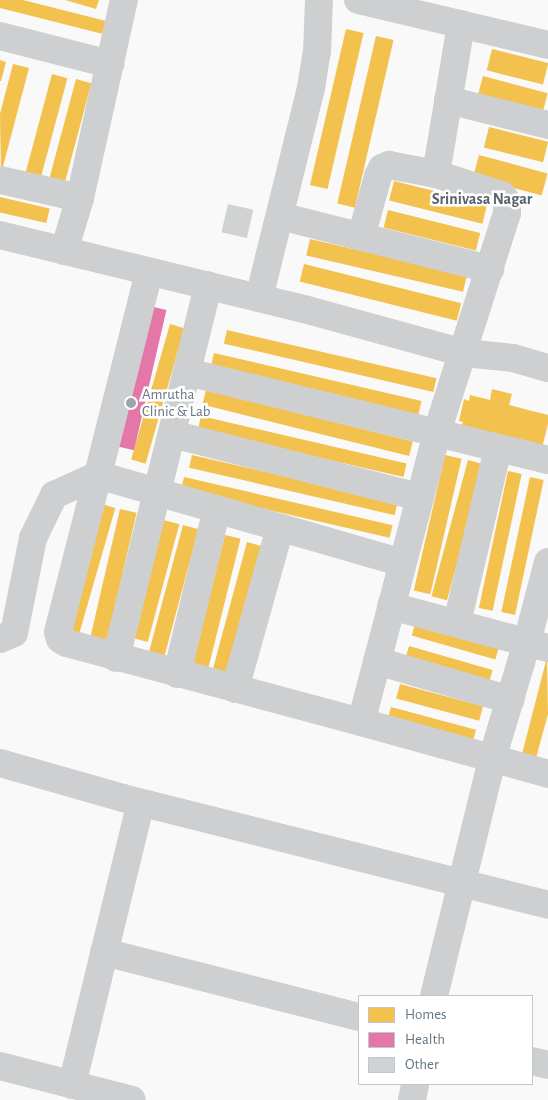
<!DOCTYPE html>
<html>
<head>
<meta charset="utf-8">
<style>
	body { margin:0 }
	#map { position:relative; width:548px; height:1100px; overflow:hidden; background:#f9f9f9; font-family:"Alegreya Sans",sans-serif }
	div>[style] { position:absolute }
	.homes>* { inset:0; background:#f2c14e; transform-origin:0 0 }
	.health>* { inset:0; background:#e377a8; transform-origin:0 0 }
	.building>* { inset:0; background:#d0d2d3; transform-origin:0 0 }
	.minor>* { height:28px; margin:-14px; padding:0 14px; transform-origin:14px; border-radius:14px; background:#cecfd0 }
	.dots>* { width:14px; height:14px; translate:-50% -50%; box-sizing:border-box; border:2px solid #fff; border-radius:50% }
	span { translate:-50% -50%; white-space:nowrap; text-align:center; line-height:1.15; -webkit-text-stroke:5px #fff; paint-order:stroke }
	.poi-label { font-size:15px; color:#657683 }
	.left { translate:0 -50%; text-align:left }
	.neighbourhood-label { font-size:16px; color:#57646e; font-weight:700 }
	.legend { position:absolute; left:358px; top:995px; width:175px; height:90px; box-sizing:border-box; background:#fff; border:1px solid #c1c8cd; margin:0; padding:6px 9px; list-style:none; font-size:15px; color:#657683 }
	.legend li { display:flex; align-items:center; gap:10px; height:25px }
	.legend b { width:25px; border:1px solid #c1c8cd }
</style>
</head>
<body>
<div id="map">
	<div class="homes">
		<i style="clip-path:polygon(0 0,23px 0,110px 22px,107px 35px,0 8px)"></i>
		<i style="clip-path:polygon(65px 0,99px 0,96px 9px)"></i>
		<i style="left:346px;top:29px;width:18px;height:160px;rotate:13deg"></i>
		<i style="left:376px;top:36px;width:18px;height:172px;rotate:13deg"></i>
		<i style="left:492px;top:49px;width:58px;height:22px;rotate:14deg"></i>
		<i style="clip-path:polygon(0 60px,6px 62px,1px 81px,0 81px)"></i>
		<i style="clip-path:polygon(13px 64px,29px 68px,1px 174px,0 114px)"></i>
		<i style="left:52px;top:74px;width:16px;height:112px;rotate:15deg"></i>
		<i style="left:483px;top:76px;width:67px;height:21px;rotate:15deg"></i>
		<i style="left:76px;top:79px;width:16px;height:112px;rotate:15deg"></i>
		<i style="left:489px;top:127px;width:61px;height:21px;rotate:14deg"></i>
		<i style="left:479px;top:155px;width:71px;height:23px;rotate:15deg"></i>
		<i style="left:394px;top:181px;width:96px;height:20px;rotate:14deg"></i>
		<i style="left:0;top:197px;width:51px;height:15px;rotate:13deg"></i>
		<i style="left:388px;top:210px;width:95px;height:18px;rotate:14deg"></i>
		<i style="left:310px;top:239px;width:161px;height:17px;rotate:13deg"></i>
		<i style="left:304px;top:264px;width:162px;height:18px;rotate:14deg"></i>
		<i style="left:170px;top:324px;width:15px;height:141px;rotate:16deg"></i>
		<i style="left:227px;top:330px;width:215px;height:14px;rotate:13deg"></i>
		<i style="left:214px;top:353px;width:213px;height:15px;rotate:13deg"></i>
		<i style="clip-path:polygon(492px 389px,512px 394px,509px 405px,548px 415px,548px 424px,541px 452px,461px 428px,463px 422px,459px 421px,464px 399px,469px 401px,470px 395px,490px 400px)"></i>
		<i style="left:206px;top:390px;width:213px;height:15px;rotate:14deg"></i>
		<i style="left:201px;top:416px;width:211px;height:14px;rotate:13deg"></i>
		<i style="left:192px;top:455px;width:211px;height:13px;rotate:13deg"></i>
		<i style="left:445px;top:455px;width:17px;height:139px;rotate:13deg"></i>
		<i style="left:468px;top:460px;width:16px;height:141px;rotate:15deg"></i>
		<i style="left:508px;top:471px;width:14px;height:140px;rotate:12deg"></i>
		<i style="left:184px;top:477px;width:214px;height:13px;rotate:13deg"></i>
		<i style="left:530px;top:477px;width:14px;height:138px;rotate:12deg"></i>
		<i style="left:98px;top:503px;width:18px;height:133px;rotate:16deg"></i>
		<i style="left:120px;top:509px;width:17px;height:134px;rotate:13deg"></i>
		<i style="left:160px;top:519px;width:20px;height:122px;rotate:15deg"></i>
		<i style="left:183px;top:525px;width:16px;height:137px;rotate:15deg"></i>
		<i style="left:225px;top:535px;width:16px;height:137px;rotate:14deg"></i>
		<i style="left:247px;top:542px;width:16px;height:136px;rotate:15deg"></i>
		<i style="left:415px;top:624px;width:87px;height:12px;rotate:16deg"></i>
		<i style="left:409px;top:646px;width:87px;height:13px;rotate:16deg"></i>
		<i style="clip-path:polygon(547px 657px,548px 714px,536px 758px,522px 754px)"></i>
		<i style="left:400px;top:684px;width:86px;height:15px;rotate:15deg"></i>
		<i style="left:391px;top:707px;width:88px;height:13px;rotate:15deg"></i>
	</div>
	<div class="health">
		<i style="left:145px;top:305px;width:22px;height:144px;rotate:13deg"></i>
	</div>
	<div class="building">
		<i style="left:228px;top:204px;width:26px;height:29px;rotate:13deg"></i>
	</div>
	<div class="minor">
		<i style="left:358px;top:0;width:195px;rotate:13.3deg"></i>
		<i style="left:0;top:36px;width:114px;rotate:14.3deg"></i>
		<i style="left:448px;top:100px;width:103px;rotate:14deg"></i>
		<i style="left:436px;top:174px;width:152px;rotate:-80.5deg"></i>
		<i style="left:0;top:180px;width:82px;rotate:12.7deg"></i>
		<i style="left:280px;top:216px;width:217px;rotate:14.2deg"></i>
		<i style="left:0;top:235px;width:313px;rotate:13.7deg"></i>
		<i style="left:304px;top:309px;width:166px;rotate:15.4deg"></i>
		<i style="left:464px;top:353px;width:49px;rotate:5.8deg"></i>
		<i style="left:513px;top:358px;width:36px;rotate:16deg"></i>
		<i style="left:361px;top:237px;width:63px;rotate:-74.4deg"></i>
		<i style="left:378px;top:176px;width:9px;rotate:-63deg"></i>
		<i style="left:382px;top:168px;width:8px;rotate:-23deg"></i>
		<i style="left:389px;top:165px;width:48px;rotate:10.8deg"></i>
		<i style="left:436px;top:174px;width:69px;rotate:17.7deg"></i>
		<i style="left:502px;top:195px;width:9px;rotate:54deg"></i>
		<i style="left:507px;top:202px;width:11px;rotate:90deg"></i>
		<i style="left:507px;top:213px;width:231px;rotate:107.7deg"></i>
		<i style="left:437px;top:433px;width:299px;rotate:104.7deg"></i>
		<i style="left:361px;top:722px;width:305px;rotate:-165deg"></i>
		<i style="left:66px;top:643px;width:7px;rotate:-146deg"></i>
		<i style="left:60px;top:639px;width:7px;rotate:-106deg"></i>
		<i style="left:58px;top:632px;width:162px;rotate:-75.7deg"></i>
		<i style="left:98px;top:475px;width:316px;rotate:16.1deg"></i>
		<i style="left:64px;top:251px;width:55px;rotate:-73.2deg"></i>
		<i style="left:80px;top:198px;width:203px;rotate:-77.5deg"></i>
		<i style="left:259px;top:298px;width:216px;rotate:-76.1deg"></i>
		<i style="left:311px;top:88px;width:36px;rotate:-81deg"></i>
		<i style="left:317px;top:52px;width:52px;rotate:-87.8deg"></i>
		<i style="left:187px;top:372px;width:372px;rotate:13.7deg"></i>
		<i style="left:172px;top:434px;width:256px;rotate:14.3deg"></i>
		<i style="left:391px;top:606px;width:163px;rotate:15deg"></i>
		<i style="left:457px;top:623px;width:180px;rotate:-76.8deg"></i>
		<i style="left:0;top:639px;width:15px;rotate:-23deg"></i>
		<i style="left:14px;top:633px;width:97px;rotate:-78.7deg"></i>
		<i style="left:33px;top:538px;width:48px;rotate:-64deg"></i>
		<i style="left:54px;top:495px;width:48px;rotate:-24.4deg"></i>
		<i style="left:98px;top:475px;width:209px;rotate:-75.9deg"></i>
		<i style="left:116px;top:658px;width:384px;rotate:-76.1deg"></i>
		<i style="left:377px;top:661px;width:139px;rotate:16.3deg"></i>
		<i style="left:177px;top:674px;width:170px;rotate:-76.4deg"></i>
		<i style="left:235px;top:689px;width:167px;rotate:-74.4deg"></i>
		<i style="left:361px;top:722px;width:194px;rotate:15.5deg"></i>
		<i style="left:0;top:763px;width:128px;rotate:15.9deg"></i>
		<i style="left:123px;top:798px;width:438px;rotate:14.1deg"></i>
		<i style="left:104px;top:952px;width:263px;rotate:14.3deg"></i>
		<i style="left:434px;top:996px;width:244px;rotate:-76.2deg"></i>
		<i style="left:492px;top:759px;width:122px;rotate:-73.3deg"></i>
		<i style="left:527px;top:642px;width:83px;rotate:-75.3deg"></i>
		<i style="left:532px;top:1061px;width:16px;rotate:14deg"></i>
		<i style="left:0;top:1066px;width:136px;rotate:14.4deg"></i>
		<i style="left:72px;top:1085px;width:290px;rotate:-76.3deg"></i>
		<i style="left:412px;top:1100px;width:16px;rotate:-79deg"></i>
	</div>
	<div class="dots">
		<i style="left:131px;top:403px;background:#99a4ac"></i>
	</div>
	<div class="poi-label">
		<span class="left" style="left:142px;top:403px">Amrutha<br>Clinic &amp; Lab</span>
	</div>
	<div class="neighbourhood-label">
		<span style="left:482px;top:199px">Srinivasa Nagar</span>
	</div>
	<ul class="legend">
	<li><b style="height:14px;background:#f2c14e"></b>Homes</li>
	<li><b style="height:14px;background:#e377a8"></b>Health</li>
	<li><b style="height:14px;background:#d0d2d3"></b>Other</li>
	</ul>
</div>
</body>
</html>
